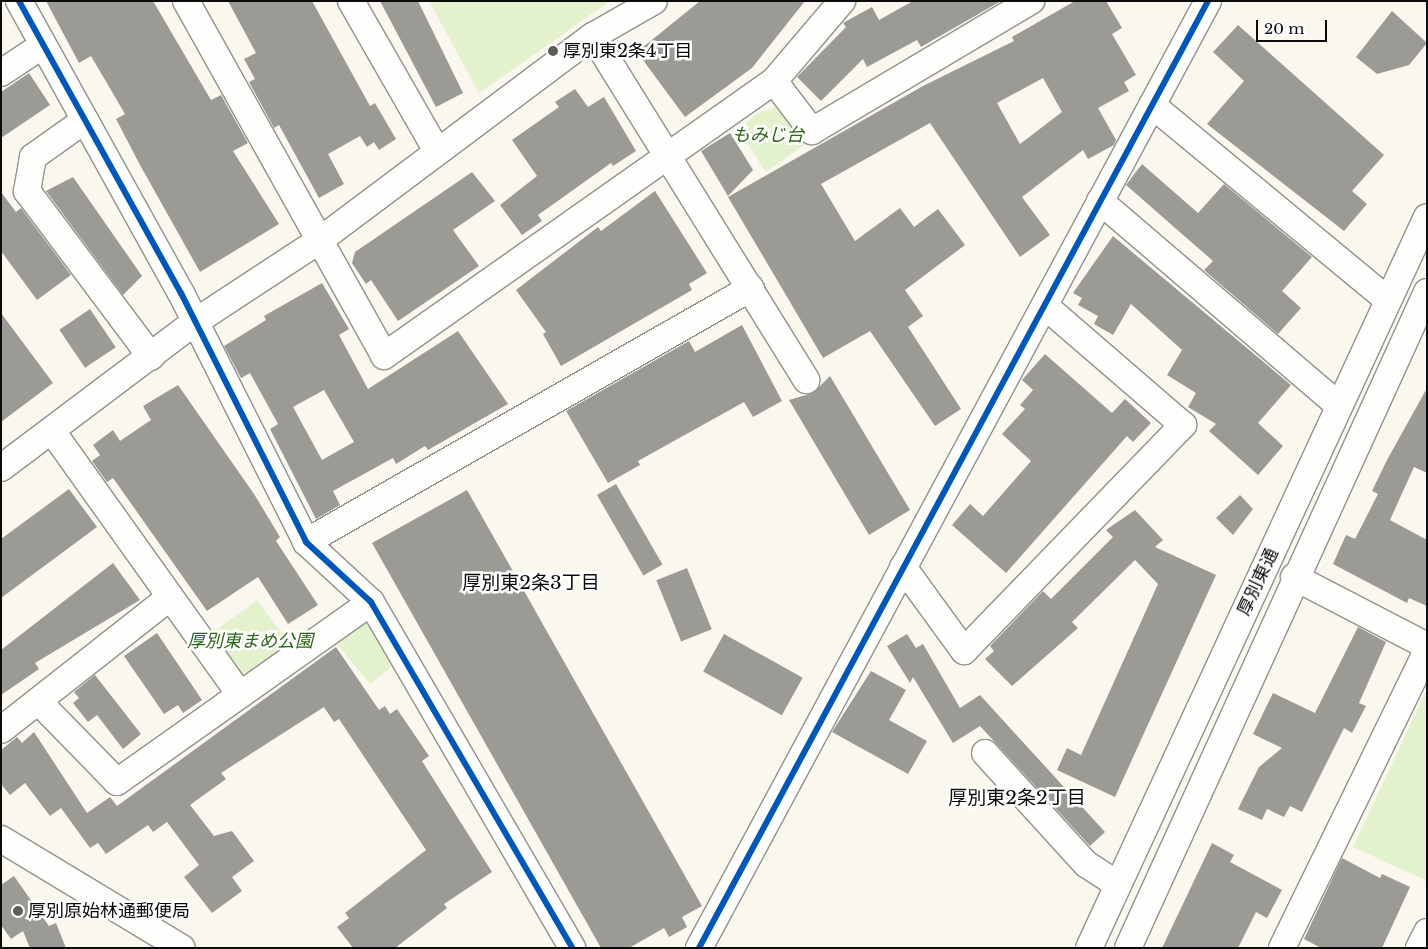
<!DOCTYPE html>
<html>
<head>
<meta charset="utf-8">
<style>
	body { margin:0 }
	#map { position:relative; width:1428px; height:949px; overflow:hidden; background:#faf7ee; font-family:"Libre Baskerville","Noto Sans JP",serif }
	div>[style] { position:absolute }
	.green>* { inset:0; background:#e3f1cc; transform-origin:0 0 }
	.building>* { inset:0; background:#9c9a95; transform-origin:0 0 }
	.roads { filter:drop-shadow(1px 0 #93918d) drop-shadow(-1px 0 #93918d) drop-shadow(0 1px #93918d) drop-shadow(0 -1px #93918d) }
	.minor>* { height:26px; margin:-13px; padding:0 13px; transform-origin:13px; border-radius:13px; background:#fefefc }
	.cycleway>* { height:6px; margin:-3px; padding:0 3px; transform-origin:3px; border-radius:3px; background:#0057b8 }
	.dots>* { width:14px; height:14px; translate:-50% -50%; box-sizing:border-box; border:2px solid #fff; border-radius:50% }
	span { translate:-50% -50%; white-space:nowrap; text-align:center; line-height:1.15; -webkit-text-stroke:5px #fff; paint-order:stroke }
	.poi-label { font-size:18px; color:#0b0b0b }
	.left { translate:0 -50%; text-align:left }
	.park-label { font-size:18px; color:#296717; font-style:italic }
	.street-label { font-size:18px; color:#0b0b0b }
	.neighbourhood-label { font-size:19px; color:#0b0b0b }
	.frame { position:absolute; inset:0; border:2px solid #0b0b0b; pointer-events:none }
	.scale { position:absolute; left:1256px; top:20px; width:71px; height:22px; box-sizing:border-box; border:2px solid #0b0b0b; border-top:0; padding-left:6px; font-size:15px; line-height:18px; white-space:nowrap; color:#0b0b0b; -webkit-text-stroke:4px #fff; paint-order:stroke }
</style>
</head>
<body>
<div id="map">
	<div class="green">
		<i style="clip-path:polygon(429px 1px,610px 1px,479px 93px)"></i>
		<i style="clip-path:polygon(776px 107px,804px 145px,766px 172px,738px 130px,756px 114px)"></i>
		<i style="left:257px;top:600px;width:58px;height:59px;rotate:54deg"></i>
		<i style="clip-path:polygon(365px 623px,376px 625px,397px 662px,370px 684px,337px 644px)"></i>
		<i style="clip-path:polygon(1427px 689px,1427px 881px,1353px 847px)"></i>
	</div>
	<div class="building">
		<i style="clip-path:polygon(46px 1px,153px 1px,211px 100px,221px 95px,248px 143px,233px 151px,279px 224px,200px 272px,140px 165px,116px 119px,125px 114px,91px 56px,79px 63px)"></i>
		<i style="clip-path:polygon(228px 1px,312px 1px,370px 106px,375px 103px,396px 139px,379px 150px,374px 142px,367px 147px,360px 136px,328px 154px,344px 184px,319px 198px,279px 125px,274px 128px,249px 82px,255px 79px,244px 59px,256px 53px)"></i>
		<i style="clip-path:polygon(380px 1px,418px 1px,463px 93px,436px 107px)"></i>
		<i style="clip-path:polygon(700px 1px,805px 1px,752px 68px,685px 117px,637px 52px)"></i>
		<i style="clip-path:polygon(913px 1px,1001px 1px,921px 47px,917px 40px,867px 67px,863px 59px,821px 101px,797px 77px,846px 27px,843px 23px,872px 7px,879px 20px)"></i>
		<i style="clip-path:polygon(evenodd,1075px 1px,1106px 1px,1122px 28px,1112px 34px,1136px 75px,1124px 82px,1129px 91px,1098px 108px,1116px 140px,1114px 145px,1088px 159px,1083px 150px,1022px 197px,1050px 235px,1020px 257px,930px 123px,821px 184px,855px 241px,900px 208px,914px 227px,938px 209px,965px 245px,905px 290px,923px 316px,908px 327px,961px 409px,935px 426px,870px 331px,823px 358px,728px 197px,923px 86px,1014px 41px,1012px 37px,1075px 1px,1043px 78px,1062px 112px,1020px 144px,997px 103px,1043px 78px)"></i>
		<i style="clip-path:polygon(1392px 11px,1427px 43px,1409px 65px,1377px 74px,1356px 57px)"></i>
		<i style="clip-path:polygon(1238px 25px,1384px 155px,1352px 191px,1367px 204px,1344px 231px,1207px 124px,1244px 81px,1213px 52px)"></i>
		<i style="clip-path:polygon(29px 73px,50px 105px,1px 138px,1px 92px)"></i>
		<i style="clip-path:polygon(575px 89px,588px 107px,604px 97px,636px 151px,613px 166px,611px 163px,538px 215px,542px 221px,522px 235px,500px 205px,537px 176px,512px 140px,559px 107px,555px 102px)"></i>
		<i style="clip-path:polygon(730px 133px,753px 170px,728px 196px,701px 151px)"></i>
		<i style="clip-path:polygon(1142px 164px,1198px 213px,1224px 184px,1312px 257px,1282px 291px,1301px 308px,1278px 334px,1204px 270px,1213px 261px,1126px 185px)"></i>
		<i style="clip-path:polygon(472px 172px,495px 201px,453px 230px,479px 266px,398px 321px,371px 280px,366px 284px,352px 263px,355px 252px)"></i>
		<i style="clip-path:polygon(73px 177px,142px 276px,123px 295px,46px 191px)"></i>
		<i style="clip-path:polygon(655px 191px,707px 273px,689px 284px,692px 290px,561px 366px,543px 334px,546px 332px,516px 290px,598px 227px,601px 231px)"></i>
		<i style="clip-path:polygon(1px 192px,16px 212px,21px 208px,71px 275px,37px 300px,1px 251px)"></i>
		<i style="clip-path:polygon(1113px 236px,1291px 385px,1258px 423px,1283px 446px,1258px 475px,1209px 431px,1216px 424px,1188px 407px,1196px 393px,1167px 375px,1182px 350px,1131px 304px,1113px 335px,1094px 324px,1098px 316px,1078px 305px,1082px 298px,1073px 293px)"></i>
		<i style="clip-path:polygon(evenodd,322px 283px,349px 329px,339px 335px,368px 389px,458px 331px,508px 404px,428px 450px,425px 446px,396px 464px,393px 458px,333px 491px,340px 505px,316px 519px,270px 429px,278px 424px,250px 373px,241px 378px,224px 346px,266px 320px,264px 316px,322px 283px,324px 390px,354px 442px,322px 460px,293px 407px,324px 390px)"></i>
		<i style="left:90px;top:309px;width:46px;height:37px;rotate:56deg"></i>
		<i style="clip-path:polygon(1px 313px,53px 383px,1px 422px)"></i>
		<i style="clip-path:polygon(742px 325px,782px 401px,753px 417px,744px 402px,638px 461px,640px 465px,608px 483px,566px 411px,689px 341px,695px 352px)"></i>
		<i style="clip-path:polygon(1045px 354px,1112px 413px,1125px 399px,1151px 423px,1133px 442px,1127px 436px,1006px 573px,952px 525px,970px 504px,983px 516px,1031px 461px,1002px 434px,1025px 409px,1020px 405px,1033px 390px,1022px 380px)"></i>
		<i style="clip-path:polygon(830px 376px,910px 510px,869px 535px,789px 400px,813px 393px)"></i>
		<i style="clip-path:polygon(178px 385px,254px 494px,280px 537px,276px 541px,318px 605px,288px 624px,258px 577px,207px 611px,113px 478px,107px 482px,92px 461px,100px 455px,93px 445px,113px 430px,120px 441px,151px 420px,143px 406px)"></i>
		<i style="clip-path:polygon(1427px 388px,1427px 473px,1414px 467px,1390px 520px,1427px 540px,1427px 606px,1409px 598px,1407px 603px,1333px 564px,1346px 535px,1355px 539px,1378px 494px,1372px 491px,1387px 460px)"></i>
		<i style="left:616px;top:484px;width:93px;height:22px;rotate:60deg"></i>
		<i style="clip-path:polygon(69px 489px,97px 527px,1px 598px,1px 539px)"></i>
		<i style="clip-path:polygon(467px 490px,702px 906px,682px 917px,687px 927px,669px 937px,664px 928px,629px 948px,601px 948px,372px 543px)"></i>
		<i style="clip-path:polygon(1240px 495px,1253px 509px,1233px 535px,1216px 518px)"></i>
		<i style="clip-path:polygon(1135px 510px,1163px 540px,1155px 547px,1216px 575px,1115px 797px,1057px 770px,1067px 748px,1081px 755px,1158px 584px,1135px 560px,1072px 622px,1078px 628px,1012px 686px,985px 659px,994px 651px,990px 646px,1043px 591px,1051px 599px,1113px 537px,1106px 530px)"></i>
		<i style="clip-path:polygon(113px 563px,140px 600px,35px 663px,39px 669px,1px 695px,1px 650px)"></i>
		<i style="left:687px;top:568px;width:66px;height:33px;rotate:68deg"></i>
		<i style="clip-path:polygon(1358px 627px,1386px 642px,1359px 703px,1366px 706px,1352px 733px,1344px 728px,1302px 812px,1290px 806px,1284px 817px,1267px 809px,1262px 820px,1238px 809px,1259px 767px,1282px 748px,1253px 734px,1273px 693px,1315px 713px)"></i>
		<i style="clip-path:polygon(157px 633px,202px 700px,183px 713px,178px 705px,164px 714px,124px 656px)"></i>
		<i style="left:724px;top:634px;width:90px;height:43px;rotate:29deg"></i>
		<i style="clip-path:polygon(907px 634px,916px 648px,923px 644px,960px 708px,980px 695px,1105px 832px,1090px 846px,980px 726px,953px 743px,913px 677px,910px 683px,887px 646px)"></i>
		<i style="clip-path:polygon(336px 647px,379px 710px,385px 706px,390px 714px,397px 709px,429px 756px,422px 761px,492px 872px,444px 904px,447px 908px,395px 948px,353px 948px,337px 927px,349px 918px,345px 913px,426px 850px,339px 719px,334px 722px,324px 707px,221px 773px,226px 779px,190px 805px,214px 836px,232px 831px,254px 861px,232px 877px,242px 891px,212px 913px,184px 877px,199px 865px,167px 822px,153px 832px,148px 825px,106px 854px,98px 843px,90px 848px,61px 808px,50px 816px,25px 783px,10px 795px,1px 784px,1px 750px,17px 737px,22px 743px,34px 732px,87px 813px,110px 797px,117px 806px)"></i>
		<i style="clip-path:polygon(871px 671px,906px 690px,889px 720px,927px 741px,908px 774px,832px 732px)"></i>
		<i style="clip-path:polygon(95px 675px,141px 734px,123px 749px,97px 715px,88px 722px,73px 703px,79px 698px,74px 692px)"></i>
		<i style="clip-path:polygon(1212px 843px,1234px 855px,1230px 862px,1282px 890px,1267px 918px,1256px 912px,1238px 948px,1162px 948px)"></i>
		<i style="clip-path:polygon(1342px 858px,1380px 878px,1382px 874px,1410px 887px,1382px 948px,1321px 948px,1304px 939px)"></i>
		<i style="clip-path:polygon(14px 876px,49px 926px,56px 923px,66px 948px,30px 948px,23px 931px,11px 939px,1px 925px,1px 885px)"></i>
	</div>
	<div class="roads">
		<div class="minor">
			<i style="left:19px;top:1px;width:334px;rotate:61deg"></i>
			<i style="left:181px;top:293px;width:279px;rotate:63.3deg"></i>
			<i style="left:306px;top:542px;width:88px;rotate:42.7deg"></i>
			<i style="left:371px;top:602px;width:400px;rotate:59.8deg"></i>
			<i style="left:186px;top:1px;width:406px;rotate:60.8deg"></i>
			<i style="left:384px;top:356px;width:477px;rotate:-35.2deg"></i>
			<i style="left:774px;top:81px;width:105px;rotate:-49.6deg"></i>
			<i style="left:351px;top:1px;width:173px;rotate:60.2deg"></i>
			<i style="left:593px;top:36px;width:405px;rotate:58.2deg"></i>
			<i style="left:1px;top:73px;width:50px;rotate:-33.7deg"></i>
			<i style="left:774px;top:81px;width:63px;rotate:52.8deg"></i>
			<i style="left:812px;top:131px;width:255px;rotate:-30.7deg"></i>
			<i style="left:1152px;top:105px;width:306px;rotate:39.6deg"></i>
			<i style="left:85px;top:120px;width:64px;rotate:144.6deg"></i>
			<i style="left:33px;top:157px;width:35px;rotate:100deg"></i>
			<i style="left:27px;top:191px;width:207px;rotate:53.2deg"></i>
			<i style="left:1100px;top:201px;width:315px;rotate:40.6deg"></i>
			<i style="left:52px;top:431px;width:324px;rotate:54.5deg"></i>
			<i style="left:1px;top:468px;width:243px;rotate:-37deg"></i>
			<i style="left:195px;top:322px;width:149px;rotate:-33.3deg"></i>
			<i style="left:320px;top:240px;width:341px;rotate:-36.8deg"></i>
			<i style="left:593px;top:36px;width:70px;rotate:-29.8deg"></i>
			<i style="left:306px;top:542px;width:512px;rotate:-29.72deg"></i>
			<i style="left:903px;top:567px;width:104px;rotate:54deg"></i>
			<i style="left:964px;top:651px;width:315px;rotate:-45.9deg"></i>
			<i style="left:1183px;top:425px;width:182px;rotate:-139.2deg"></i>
			<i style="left:1294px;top:577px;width:150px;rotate:27.4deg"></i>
			<i style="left:38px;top:701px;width:113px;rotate:45.7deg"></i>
			<i style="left:117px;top:782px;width:311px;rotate:-35.3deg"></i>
			<i style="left:1px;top:730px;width:214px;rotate:-38.2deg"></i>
			<i style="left:985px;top:753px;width:150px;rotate:47.7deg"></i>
			<i style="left:1086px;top:864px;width:38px;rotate:33deg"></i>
			<i style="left:1px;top:839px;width:211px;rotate:31.1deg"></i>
			<i style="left:699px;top:948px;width:1075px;rotate:-61.74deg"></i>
			<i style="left:1089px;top:948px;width:805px;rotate:-65.19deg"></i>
			<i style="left:1128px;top:948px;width:721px;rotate:-65.5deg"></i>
			<i style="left:1282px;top:948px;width:331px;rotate:-64deg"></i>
			<i style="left:1419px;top:948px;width:18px;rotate:-63deg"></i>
		</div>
	</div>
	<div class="cycleway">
		<i style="left:19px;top:1px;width:334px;rotate:61deg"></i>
		<i style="left:181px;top:293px;width:279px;rotate:63.3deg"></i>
		<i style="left:306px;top:542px;width:88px;rotate:42.7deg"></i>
		<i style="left:371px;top:602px;width:400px;rotate:59.8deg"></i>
		<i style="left:699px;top:948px;width:1075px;rotate:-61.74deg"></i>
	</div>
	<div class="dots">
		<i style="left:553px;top:51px;background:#5f5e5a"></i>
		<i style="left:18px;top:911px;background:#5f5e5a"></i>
	</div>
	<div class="poi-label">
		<span class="left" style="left:563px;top:51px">厚別東2条4丁目</span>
		<span class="left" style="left:28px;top:911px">厚別原始林通郵便局</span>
	</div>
	<div class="park-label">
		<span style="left:768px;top:135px">もみじ台</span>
		<span style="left:250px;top:641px">厚別東まめ公園</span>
	</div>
	<div class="street-label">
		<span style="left:1258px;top:582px;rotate:-65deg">厚別東通</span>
	</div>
	<div class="neighbourhood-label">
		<span style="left:531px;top:583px">厚別東2条3丁目</span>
		<span style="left:1017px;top:798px">厚別東2条2丁目</span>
	</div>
	<div class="frame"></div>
	<div class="scale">20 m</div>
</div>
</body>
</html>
